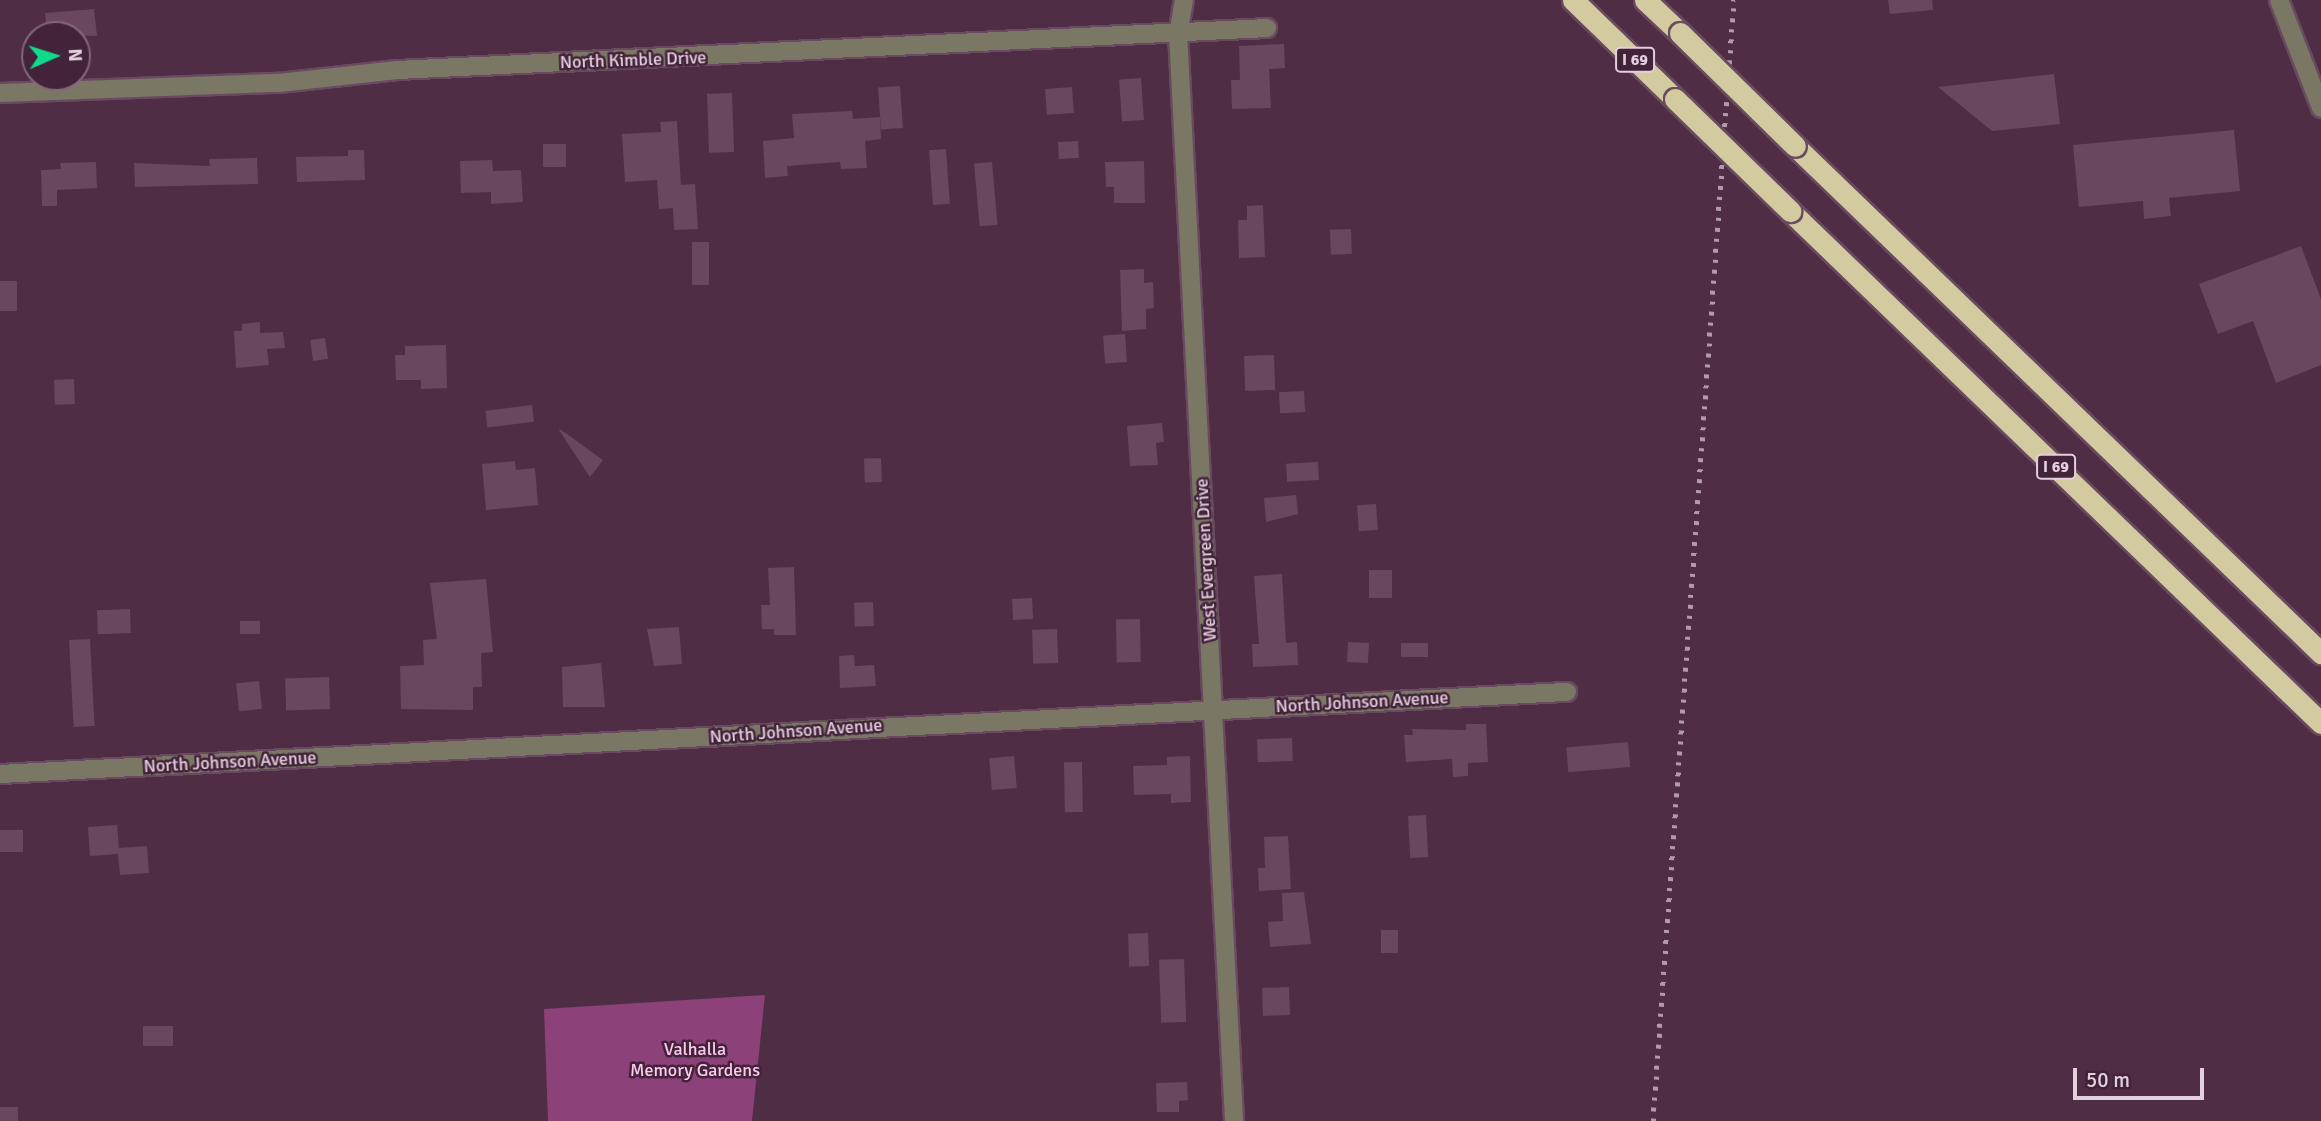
<!DOCTYPE html>
<html>
<head>
<meta charset="utf-8">
<style>
	body { margin:0 }
	#map { position:relative; width:2321px; height:1121px; overflow:hidden; background:#4e2d45; font-family:Signika,sans-serif }
	div>[style] { position:absolute }
	.green>* { inset:0; background:#8c4179 }
	.building>* { inset:0; background:#69475f; transform-origin:0 0 }
	.roads { filter:drop-shadow(2px 0 #694a60) drop-shadow(-2px 0 #694a60) drop-shadow(0 2px #694a60) drop-shadow(0 -2px #694a60) }
	.minor>* { height:18px; margin:-9px; padding:0 9px; transform-origin:9px; border-radius:9px; background:#7b7765 }
	.highway>* { height:21px; margin:-10.5px; padding:0 10.5px; transform-origin:10.5px; border-radius:10.5px; background:#d3ca9f }
	.rail>* { height:5px; margin-top:-2.5px; transform-origin:0; background:repeating-linear-gradient(90deg,#b299ab 0 3.5px,transparent 0 10.5px) }
	.bridges { filter:drop-shadow(2px 0 #694a60) drop-shadow(-2px 0 #694a60) drop-shadow(0 2px #694a60) drop-shadow(0 -2px #694a60) }
	.highway-bridge>* { height:21px; margin:-10.5px; padding:0 10.5px; transform-origin:10.5px; border-radius:10.5px; background:#d3ca9f }
	span { translate:-50% -50%; white-space:nowrap; text-align:center; line-height:1.15; -webkit-text-stroke:5px #43233a; paint-order:stroke }
	.shield-label span { padding:2px 5px; background:#43233a; border:2px solid; border-radius:5px; -webkit-text-stroke-width:0 }
	.shield-label { font-size:16px; color:#e4cfdd; font-weight:700 }
	.street-label { font-size:18px; color:#e4cfdd }
	.park-label { font-size:18px; color:#fdcaed }
	.north { position:absolute; left:21px; top:21px; width:70px; height:70px; box-sizing:border-box; background:#43233a; border:2px solid #83687b; border-radius:50%; rotate:87deg; font-size:19px; font-weight:700; line-height:28px; text-align:center; color:#e4cfdd }
	.north::after { content:''; display:block; margin:auto; width:24px; height:32px; background:#10d98a; clip-path:polygon(50% 0,100% 100%,50% 72%,0 100%) }
	.scale { position:absolute; left:2073px; top:1068px; width:131px; height:32px; box-sizing:border-box; border:4px solid #e4cfdd; border-top:0; padding-left:9px; font-size:21px; line-height:24px; white-space:nowrap; color:#e4cfdd; -webkit-text-stroke:5px #43233a; paint-order:stroke }
</style>
</head>
<body>
<div id="map">
	<div class="green">
		<i style="clip-path:polygon(765px 995px,752px 1121px,548px 1121px,544px 1009px)"></i>
	</div>
	<div class="building">
		<i style="clip-path:polygon(1888px 0,1932px 0,1933px 10px,1890px 14px)"></i>
		<i style="clip-path:polygon(94px 9px,97px 36px,47px 35px,45px 13px)"></i>
		<i style="clip-path:polygon(1284px 44px,1285px 68px,1269px 69px,1271px 108px,1232px 109px,1231px 80px,1240px 80px,1239px 46px)"></i>
		<i style="clip-path:polygon(2054px 74px,2060px 124px,1992px 131px,1938px 87px)"></i>
		<i style="left:1141px;top:78px;width:42px;height:22px;rotate:86deg"></i>
		<i style="left:900px;top:86px;width:42px;height:22px;rotate:86deg"></i>
		<i style="left:1072px;top:87px;width:26px;height:27px;rotate:86deg"></i>
		<i style="left:732px;top:93px;width:59px;height:25px;rotate:88deg"></i>
		<i style="clip-path:polygon(852px 111px,853px 119px,880px 117px,881px 139px,865px 141px,867px 168px,841px 169px,840px 162px,787px 166px,788px 176px,765px 178px,763px 141px,794px 138px,792px 114px)"></i>
		<i style="clip-path:polygon(677px 121px,681px 185px,695px 184px,698px 229px,674px 230px,673px 208px,659px 209px,657px 180px,625px 182px,622px 134px,661px 132px,660px 122px)"></i>
		<i style="clip-path:polygon(2234px 130px,2240px 191px,2169px 198px,2171px 216px,2144px 219px,2143px 201px,2079px 207px,2073px 145px)"></i>
		<i style="left:1078px;top:141px;width:17px;height:20px;rotate:87deg"></i>
		<i style="left:543px;top:144px;width:23px;height:23px"></i>
		<i style="left:946px;top:149px;width:55px;height:17px;rotate:86deg"></i>
		<i style="clip-path:polygon(348px 150px,364px 150px,365px 180px,297px 182px,296px 157px,348px 156px)"></i>
		<i style="clip-path:polygon(257px 158px,258px 184px,135px 187px,134px 163px,210px 166px,209px 159px)"></i>
		<i style="clip-path:polygon(492px 160px,493px 171px,521px 170px,523px 202px,491px 204px,491px 192px,461px 193px,460px 161px)"></i>
		<i style="clip-path:polygon(1144px 161px,1145px 203px,1114px 203px,1114px 187px,1106px 187px,1105px 162px)"></i>
		<i style="clip-path:polygon(96px 162px,97px 188px,57px 190px,57px 206px,42px 206px,41px 170px,61px 169px,60px 163px)"></i>
		<i style="left:992px;top:162px;width:63px;height:18px;rotate:85deg"></i>
		<i style="clip-path:polygon(1263px 205px,1265px 257px,1239px 258px,1238px 220px,1247px 220px,1247px 206px)"></i>
		<i style="left:1351px;top:229px;width:25px;height:21px;rotate:88deg"></i>
		<i style="left:692px;top:242px;width:17px;height:43px"></i>
		<i style="clip-path:polygon(2301px 246px,2321px 299px,2321px 365px,2276px 383px,2253px 321px,2218px 334px,2199px 284px)"></i>
		<i style="clip-path:polygon(1144px 269px,1144px 283px,1153px 282px,1154px 308px,1146px 309px,1146px 329px,1122px 331px,1120px 270px)"></i>
		<i style="left:0;top:281px;width:17px;height:30px"></i>
		<i style="clip-path:polygon(260px 322px,260px 333px,283px 332px,285px 348px,267px 349px,269px 365px,236px 368px,234px 331px,242px 331px,242px 324px)"></i>
		<i style="left:1125px;top:334px;width:28px;height:22px;rotate:86deg"></i>
		<i style="left:325px;top:338px;width:21px;height:15px;rotate:82deg"></i>
		<i style="clip-path:polygon(446px 345px,447px 388px,421px 389px,421px 380px,396px 380px,395px 355px,405px 355px,405px 346px)"></i>
		<i style="left:1274px;top:355px;width:35px;height:30px;rotate:88deg"></i>
		<i style="left:74px;top:379px;width:25px;height:20px;rotate:88deg"></i>
		<i style="left:1304px;top:391px;width:21px;height:25px;rotate:87deg"></i>
		<i style="left:532px;top:405px;width:17px;height:47px;rotate:83deg"></i>
		<i style="clip-path:polygon(1162px 423px,1164px 442px,1156px 443px,1158px 465px,1130px 466px,1127px 426px)"></i>
		<i style="clip-path:polygon(560px 429px,603px 460px,590px 477px,559px 430px)"></i>
		<i style="left:881px;top:458px;width:24px;height:17px;rotate:88deg"></i>
		<i style="clip-path:polygon(515px 461px,516px 470px,535px 468px,538px 505px,486px 510px,482px 464px)"></i>
		<i style="left:1318px;top:462px;width:18px;height:32px;rotate:87deg"></i>
		<i style="clip-path:polygon(1296px 495px,1298px 514px,1266px 522px,1264px 498px)"></i>
		<i style="left:1376px;top:504px;width:26px;height:19px;rotate:86deg"></i>
		<i style="clip-path:polygon(794px 567px,796px 635px,774px 635px,774px 629px,762px 629px,761px 605px,770px 605px,768px 568px)"></i>
		<i style="left:1392px;top:570px;width:28px;height:23px;rotate:90deg"></i>
		<i style="clip-path:polygon(1282px 574px,1286px 643px,1297px 642px,1298px 665px,1253px 667px,1252px 644px,1259px 644px,1254px 576px)"></i>
		<i style="clip-path:polygon(486px 579px,493px 652px,481px 653px,482px 687px,473px 687px,473px 710px,401px 709px,400px 666px,424px 665px,423px 640px,437px 639px,430px 583px)"></i>
		<i style="left:1032px;top:598px;width:21px;height:20px;rotate:87deg"></i>
		<i style="left:873px;top:602px;width:24px;height:19px;rotate:88deg"></i>
		<i style="left:130px;top:609px;width:24px;height:33px;rotate:88deg"></i>
		<i style="left:1140px;top:619px;width:43px;height:24px;rotate:89deg"></i>
		<i style="left:240px;top:621px;width:20px;height:13px"></i>
		<i style="clip-path:polygon(679px 627px,682px 664px,654px 666px,647px 629px)"></i>
		<i style="left:1057px;top:629px;width:34px;height:25px;rotate:88deg"></i>
		<i style="left:90px;top:639px;width:87px;height:21px;rotate:87deg"></i>
		<i style="left:1348px;top:642px;width:21px;height:20px;rotate:3deg"></i>
		<i style="left:1401px;top:643px;width:27px;height:14px"></i>
		<i style="clip-path:polygon(854px 655px,855px 666px,874px 665px,876px 686px,840px 688px,839px 656px)"></i>
		<i style="clip-path:polygon(601px 663px,605px 707px,563px 707px,562px 667px)"></i>
		<i style="left:329px;top:677px;width:32px;height:44px;rotate:88deg"></i>
		<i style="left:259px;top:681px;width:28px;height:23px;rotate:84deg"></i>
		<i style="clip-path:polygon(1466px 724px,1486px 724px,1488px 762px,1468px 763px,1468px 776px,1453px 777px,1452px 759px,1406px 762px,1404px 735px,1413px 735px,1412px 729px,1466px 730px)"></i>
		<i style="left:1292px;top:738px;width:23px;height:35px;rotate:88deg"></i>
		<i style="left:1628px;top:742px;width:25px;height:62px;rotate:85deg"></i>
		<i style="left:1014px;top:756px;width:32px;height:25px;rotate:85deg"></i>
		<i style="clip-path:polygon(1190px 756px,1191px 802px,1171px 803px,1171px 794px,1134px 795px,1133px 766px,1167px 765px,1167px 757px)"></i>
		<i style="left:1082px;top:762px;width:50px;height:18px;rotate:89deg"></i>
		<i style="left:1426px;top:815px;width:42px;height:18px;rotate:87deg"></i>
		<i style="clip-path:polygon(117px 825px,119px 848px,147px 846px,149px 873px,120px 875px,118px 854px,90px 856px,88px 827px)"></i>
		<i style="left:23px;top:830px;width:22px;height:23px;rotate:90deg"></i>
		<i style="clip-path:polygon(1288px 836px,1291px 889px,1259px 891px,1258px 868px,1265px 868px,1264px 837px)"></i>
		<i style="clip-path:polygon(1304px 892px,1311px 944px,1270px 947px,1268px 922px,1283px 921px,1282px 893px)"></i>
		<i style="left:1381px;top:930px;width:17px;height:23px"></i>
		<i style="left:1148px;top:933px;width:33px;height:20px;rotate:88deg"></i>
		<i style="left:1184px;top:959px;width:63px;height:25px;rotate:88deg"></i>
		<i style="left:1289px;top:987px;width:28px;height:27px;rotate:88deg"></i>
		<i style="left:173px;top:1026px;width:20px;height:30px;rotate:90deg"></i>
		<i style="clip-path:polygon(1187px 1082px,1188px 1100px,1179px 1101px,1179px 1112px,1157px 1112px,1156px 1083px)"></i>
		<i style="left:0;top:1107px;width:18px;height:14px"></i>
	</div>
	<div class="roads">
		<div class="minor">
			<i style="left:1184px;top:0;width:34px;rotate:100deg"></i>
			<i style="left:1178px;top:33px;width:1089px;rotate:87.05deg"></i>
			<i style="left:2279px;top:0;width:116px;rotate:68.7deg"></i>
			<i style="left:0;top:93px;width:279px;rotate:-2.1deg"></i>
			<i style="left:279px;top:83px;width:119px;rotate:-6.3deg"></i>
			<i style="left:397px;top:70px;width:871px;rotate:-2.76deg"></i>
			<i style="left:0;top:774px;width:1569px;rotate:-3deg"></i>
		</div>
		<div class="highway">
			<i style="left:1573px;top:0;width:142px;rotate:44.1deg"></i>
			<i style="left:1645px;top:0;width:48px;rotate:43.3deg"></i>
			<i style="left:1795px;top:146px;width:731px;rotate:43.95deg"></i>
			<i style="left:1790px;top:211px;width:738px;rotate:43.96deg"></i>
		</div>
	</div>
	<div class="rail">
		<i style="left:1653px;top:1121px;width:1124px;rotate:-85.87deg"></i>
	</div>
	<div class="bridges">
		<div class="highway-bridge">
			<i style="left:1680px;top:33px;width:161px;rotate:44.5deg"></i>
			<i style="left:1675px;top:99px;width:161px;rotate:44.2deg"></i>
		</div>
	</div>
	<div class="shield-label">
		<span style="left:1635px;top:60px">I 69</span>
		<span style="left:2056px;top:467px">I 69</span>
	</div>
	<div class="street-label">
		<span style="left:633px;top:60px;rotate:-2deg">North Kimble Drive</span>
		<span style="left:1206px;top:560px;rotate:-93deg">West Evergreen Drive</span>
		<span style="left:1362px;top:702px;rotate:-3deg">North Johnson Avenue</span>
		<span style="left:796px;top:731px;rotate:-4deg">North Johnson Avenue</span>
		<span style="left:230px;top:762px;rotate:-3deg">North Johnson Avenue</span>
	</div>
	<div class="park-label">
		<span style="left:695px;top:1060px">Valhalla<br>Memory Gardens</span>
	</div>
	<div class="north">N</div>
	<div class="scale">50 m</div>
</div>
</body>
</html>
